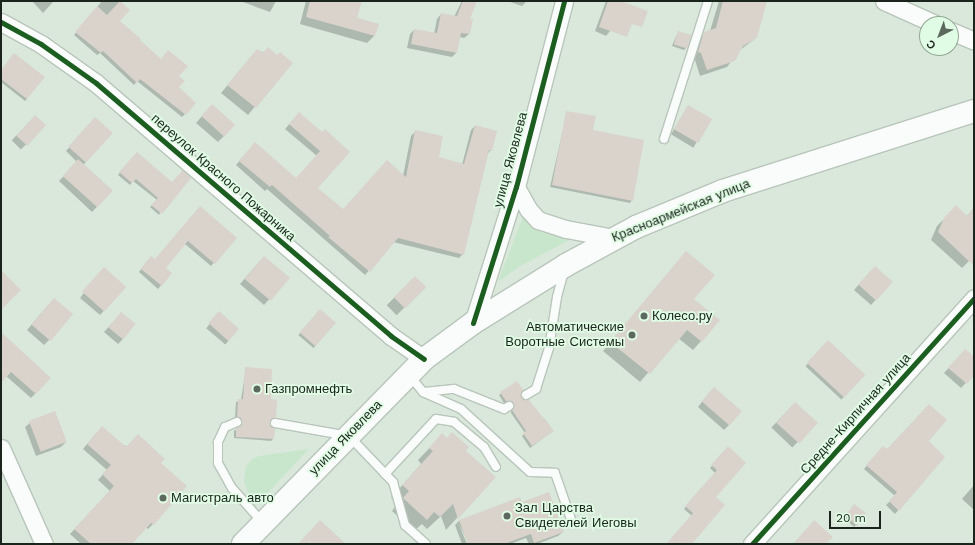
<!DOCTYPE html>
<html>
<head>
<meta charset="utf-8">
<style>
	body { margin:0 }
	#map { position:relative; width:975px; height:545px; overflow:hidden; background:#d9e8db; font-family:"Work Sans",sans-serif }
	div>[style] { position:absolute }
	.green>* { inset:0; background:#c7e6cc }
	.shadow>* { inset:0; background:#0003; transform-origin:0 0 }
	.building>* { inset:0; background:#d9d3cc; transform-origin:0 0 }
	.roads { filter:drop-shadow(1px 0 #b9c5bb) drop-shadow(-1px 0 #b9c5bb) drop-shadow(0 1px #b9c5bb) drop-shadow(0 -1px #b9c5bb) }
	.service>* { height:8px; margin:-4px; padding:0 4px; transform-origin:4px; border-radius:4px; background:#f9fcfa }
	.minor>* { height:17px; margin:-8.5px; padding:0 8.5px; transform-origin:8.5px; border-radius:8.5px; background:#f9fcfa }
	.secondary>* { height:22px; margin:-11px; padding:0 11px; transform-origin:11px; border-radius:11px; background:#f9fcfa }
	.cycleway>* { height:5px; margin:-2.5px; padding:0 2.5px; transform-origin:2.5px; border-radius:2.5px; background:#1b5e20 }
	.dots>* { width:11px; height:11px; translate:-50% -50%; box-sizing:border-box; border:2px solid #e1fce4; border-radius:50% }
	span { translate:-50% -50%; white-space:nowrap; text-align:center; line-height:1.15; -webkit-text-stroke:3.5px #e1fce4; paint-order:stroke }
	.street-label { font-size:13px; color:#1a241c }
	.poi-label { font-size:13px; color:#1a241c }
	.left { translate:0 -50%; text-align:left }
	.right { translate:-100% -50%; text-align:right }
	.frame { position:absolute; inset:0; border:2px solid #1a241c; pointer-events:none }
	.north { position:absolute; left:919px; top:16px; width:40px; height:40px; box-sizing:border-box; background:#e1fce4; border:1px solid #91a694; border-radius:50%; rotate:222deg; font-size:11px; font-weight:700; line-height:16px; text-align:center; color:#1a241c }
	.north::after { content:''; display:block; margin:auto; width:14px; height:18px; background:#5d695f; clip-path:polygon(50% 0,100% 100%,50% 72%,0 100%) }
	.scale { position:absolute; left:829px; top:511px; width:52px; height:18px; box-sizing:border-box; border:2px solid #1a241c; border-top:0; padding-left:5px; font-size:12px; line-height:14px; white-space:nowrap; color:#1a241c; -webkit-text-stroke:3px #e1fce4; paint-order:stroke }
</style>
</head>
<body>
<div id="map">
	<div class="green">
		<i style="clip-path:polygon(524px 214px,544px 233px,573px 238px,520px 266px,498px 282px)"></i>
		<i style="clip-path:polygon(309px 449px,254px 507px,244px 481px,246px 467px,251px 460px,259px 456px)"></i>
	</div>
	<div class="shadow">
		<i style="clip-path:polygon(32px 1px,54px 1px,43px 13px)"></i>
		<i style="clip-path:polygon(102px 1px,118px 1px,128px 10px,119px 21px,178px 76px,178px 88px,185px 114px,182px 117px,137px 81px,134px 85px,100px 53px,97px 55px,74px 35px)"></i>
		<i style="clip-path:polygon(240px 1px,276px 1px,270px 12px)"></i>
		<i style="clip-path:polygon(306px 1px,361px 1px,356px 18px,378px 24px,374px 36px,367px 43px,300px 24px)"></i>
		<i style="clip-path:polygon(462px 1px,467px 1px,469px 34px,464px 38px,459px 37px,456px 53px,452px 57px,407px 48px,410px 34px,414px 30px,434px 34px,437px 19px,441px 14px,454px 17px)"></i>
		<i style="clip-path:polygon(507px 1px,527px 1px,522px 6px)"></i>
		<i style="clip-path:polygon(606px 1px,620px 1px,610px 31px,606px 36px,595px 31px)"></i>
		<i style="clip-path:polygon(719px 1px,766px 1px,756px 38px,740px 50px,727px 67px,700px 76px,695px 60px,691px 59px,697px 40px,710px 31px)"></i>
		<i style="clip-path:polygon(678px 32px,686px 48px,684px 50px,672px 46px)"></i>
		<i style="clip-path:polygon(257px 50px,291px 63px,248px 115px,221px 93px)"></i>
		<i style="clip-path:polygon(1px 71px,27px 99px,25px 101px,1px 82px)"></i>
		<i style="clip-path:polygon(212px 105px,225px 135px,218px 142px,196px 123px)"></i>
		<i style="left:688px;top:106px;width:26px;height:33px;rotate:31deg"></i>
		<i style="clip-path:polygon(567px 112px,592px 131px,632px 200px,630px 203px,550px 187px)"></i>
		<i style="left:35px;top:117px;width:13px;height:33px;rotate:45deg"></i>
		<i style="clip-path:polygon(295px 118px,322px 133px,317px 188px,343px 211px,403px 176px,411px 136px,416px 131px,438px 158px,462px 165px,471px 130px,475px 126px,491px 150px,488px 153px,463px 254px,459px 258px,393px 242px,365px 275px,267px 189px,265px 191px,236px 165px,251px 148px,296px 179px,317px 156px,285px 129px)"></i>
		<i style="clip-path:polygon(91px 122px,86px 162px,83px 165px,112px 191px,92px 212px,59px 181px,77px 162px,66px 151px)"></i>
		<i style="clip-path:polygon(135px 155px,172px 183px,159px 215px,150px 207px,157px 200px,133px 181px,130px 185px,118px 175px)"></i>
		<i style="clip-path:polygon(974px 208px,974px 256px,962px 268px,931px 240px,937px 226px,949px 214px,966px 217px)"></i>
		<i style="clip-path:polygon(197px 210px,236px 238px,211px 266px,185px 244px,164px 268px,171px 273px,158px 289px,139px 272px,148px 260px,155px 260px)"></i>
		<i style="clip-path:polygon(686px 252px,701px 341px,693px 350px,678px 338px,640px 382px,603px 351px)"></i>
		<i style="clip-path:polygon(260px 261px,288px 278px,264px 305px,240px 284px)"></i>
		<i style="clip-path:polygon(870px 272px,892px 282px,871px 305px,854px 290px)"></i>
		<i style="clip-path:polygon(99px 273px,125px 287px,100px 315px,80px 298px)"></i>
		<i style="left:415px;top:277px;width:14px;height:40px;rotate:45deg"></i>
		<i style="clip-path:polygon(49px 304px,49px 340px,44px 345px,27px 330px)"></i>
		<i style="left:320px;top:310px;width:20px;height:33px;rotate:41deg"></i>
		<i style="left:219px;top:313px;width:25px;height:20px;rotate:40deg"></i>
		<i style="clip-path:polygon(117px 318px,123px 339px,118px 344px,104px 332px)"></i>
		<i style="clip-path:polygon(1px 333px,50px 378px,31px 398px,6px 376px,1px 382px)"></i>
		<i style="left:828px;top:342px;width:49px;height:33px;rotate:43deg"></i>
		<i style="clip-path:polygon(961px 355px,974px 358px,974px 374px,961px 388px,944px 373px)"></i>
		<i style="clip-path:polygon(246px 368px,268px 423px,273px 439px,271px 441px,234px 438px,234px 431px,241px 426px,239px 420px,235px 419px,236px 402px,241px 400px)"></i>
		<i style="clip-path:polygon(516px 383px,520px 399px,542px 421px,545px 419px,553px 431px,530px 448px,522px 436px,525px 433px,511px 413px,512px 406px,504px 403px,499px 395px)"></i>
		<i style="clip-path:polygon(709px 393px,729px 425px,724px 430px,698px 407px)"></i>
		<i style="left:795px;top:403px;width:29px;height:34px;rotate:44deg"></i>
		<i style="clip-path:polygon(30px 423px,66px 442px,61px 447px,36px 456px,25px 427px)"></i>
		<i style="clip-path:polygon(97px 432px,160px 463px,153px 524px,148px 529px,146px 527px,130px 544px,81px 544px,70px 534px,110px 491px,98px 480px,107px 470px,83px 449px)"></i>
		<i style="clip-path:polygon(442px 435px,465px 451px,494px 477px,446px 530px,441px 516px,427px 529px,422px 524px,414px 531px,392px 511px,397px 504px,391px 498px,421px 464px,418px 460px)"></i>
		<i style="clip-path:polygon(927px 441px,944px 457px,895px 514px,886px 505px,895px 496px,864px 469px,880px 450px)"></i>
		<i style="clip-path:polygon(728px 448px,714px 497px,692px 542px,694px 544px,667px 544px,692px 516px,684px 509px,715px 473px,710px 468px)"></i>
		<i style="clip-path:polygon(974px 485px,974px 510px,962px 499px)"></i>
		<i style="clip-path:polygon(521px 503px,563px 532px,558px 536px,537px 544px,529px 544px,526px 538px,510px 544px,469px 544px,458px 522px,467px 544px,462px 544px,455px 525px,459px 521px)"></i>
		<i style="clip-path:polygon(852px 508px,856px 525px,854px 527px,844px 518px)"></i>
	</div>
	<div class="building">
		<i style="clip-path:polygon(120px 1px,130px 10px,120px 21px,141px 39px,140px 40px,161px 59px,168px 50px,188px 66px,179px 76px,185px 81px,179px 87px,196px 103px,186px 115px,140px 79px,137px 83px,103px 51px,101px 53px,75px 32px,97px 6px,107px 15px)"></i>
		<i style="clip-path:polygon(310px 1px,362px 1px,357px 18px,379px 24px,375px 36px,306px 17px)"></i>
		<i style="clip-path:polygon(463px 1px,477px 1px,470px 19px,473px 19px,470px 34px,461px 33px,457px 53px,411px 44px,414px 29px,437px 33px,441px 13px,457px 16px)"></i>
		<i style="clip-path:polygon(608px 1px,621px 1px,648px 11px,642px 27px,632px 24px,627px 37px,599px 27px)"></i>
		<i style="clip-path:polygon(723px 1px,767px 1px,757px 38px,743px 46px,735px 61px,707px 70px,701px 53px,698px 52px,704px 32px,716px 28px)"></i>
		<i style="left:678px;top:31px;width:14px;height:14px;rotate:17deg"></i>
		<i style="clip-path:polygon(268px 47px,277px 55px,280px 52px,293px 63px,256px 108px,227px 85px,257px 49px,263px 53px)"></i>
		<i style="clip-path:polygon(14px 53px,45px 77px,27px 99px,1px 79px,1px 70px)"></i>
		<i style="left:212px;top:104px;width:31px;height:16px;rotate:42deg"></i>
		<i style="left:688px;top:105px;width:28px;height:28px;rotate:30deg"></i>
		<i style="clip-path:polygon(566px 111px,596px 116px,593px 130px,644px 140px,633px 201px,552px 185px)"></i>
		<i style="clip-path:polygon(299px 112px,322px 132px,325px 129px,350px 152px,318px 188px,343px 209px,387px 160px,406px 177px,415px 130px,443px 136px,439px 157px,464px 164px,475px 125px,497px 131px,492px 151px,489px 150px,464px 255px,398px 238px,370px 272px,328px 237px,330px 236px,272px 185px,270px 187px,239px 161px,255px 142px,296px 178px,320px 151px,289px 124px)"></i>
		<i style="left:35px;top:115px;width:15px;height:28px;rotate:42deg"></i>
		<i style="left:95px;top:117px;width:24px;height:40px;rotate:42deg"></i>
		<i style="clip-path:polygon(137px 152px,172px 182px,183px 170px,191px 178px,162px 214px,151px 205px,158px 198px,136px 179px,132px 183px,119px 172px)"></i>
		<i style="left:78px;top:159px;width:47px;height:23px;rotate:42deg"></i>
		<i style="clip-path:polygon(956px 205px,967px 216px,974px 208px,974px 266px,938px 232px,944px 218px)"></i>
		<i style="clip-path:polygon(200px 206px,237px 238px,215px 264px,188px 241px,166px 268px,172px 273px,162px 286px,141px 269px,151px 256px,155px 259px)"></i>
		<i style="clip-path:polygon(686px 251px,715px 275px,694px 299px,720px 320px,702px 342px,687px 330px,650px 374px,610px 342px)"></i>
		<i style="left:264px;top:256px;width:34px;height:30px;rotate:40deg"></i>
		<i style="left:875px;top:266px;width:24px;height:25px;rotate:42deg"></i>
		<i style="left:104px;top:267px;width:30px;height:33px;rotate:42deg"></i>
		<i style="clip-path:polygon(1px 270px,21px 290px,1px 310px)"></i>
		<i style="left:415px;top:276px;width:16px;height:30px;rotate:45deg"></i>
		<i style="left:54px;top:298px;width:25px;height:35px;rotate:40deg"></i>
		<i style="left:320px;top:309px;width:21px;height:31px;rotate:41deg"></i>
		<i style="left:219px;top:311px;width:27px;height:16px;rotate:42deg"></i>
		<i style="left:121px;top:312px;width:19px;height:20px;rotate:39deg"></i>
		<i style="clip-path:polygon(1px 332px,51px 378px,36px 394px,11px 372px,1px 383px)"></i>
		<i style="left:828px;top:340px;width:51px;height:31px;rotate:43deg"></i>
		<i style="clip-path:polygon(965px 349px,974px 356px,974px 376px,967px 384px,948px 368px)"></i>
		<i style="clip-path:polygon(245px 367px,272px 369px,271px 399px,277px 400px,276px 418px,270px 422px,275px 429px,274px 439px,236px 437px,236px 428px,242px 423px,241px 418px,237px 417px,238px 399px,243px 399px)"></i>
		<i style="clip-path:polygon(517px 381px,523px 390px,522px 398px,529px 400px,554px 431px,532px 446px,523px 433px,526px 431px,512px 410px,514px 404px,506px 401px,500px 392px)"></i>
		<i style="left:714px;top:387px;width:37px;height:19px;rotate:41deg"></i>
		<i style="left:795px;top:402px;width:31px;height:28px;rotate:42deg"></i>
		<i style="clip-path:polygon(929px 404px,947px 420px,929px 441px,945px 457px,899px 511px,889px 501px,897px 492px,866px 465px,883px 446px,887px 449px)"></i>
		<i style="left:55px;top:411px;width:33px;height:28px;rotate:69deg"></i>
		<i style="clip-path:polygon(102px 426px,126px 447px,138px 434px,165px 459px,161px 463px,187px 486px,154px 525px,151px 523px,132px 544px,91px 544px,74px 529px,114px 486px,102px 474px,111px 465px,87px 444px)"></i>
		<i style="clip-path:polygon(452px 432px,469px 447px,466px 451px,496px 477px,458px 519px,453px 504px,440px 517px,434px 512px,427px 520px,403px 498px,409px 491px,402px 485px,433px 451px,429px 448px,442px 433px,447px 438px)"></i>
		<i style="clip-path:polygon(728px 446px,746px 463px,716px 497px,725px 505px,692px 544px,666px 544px,693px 513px,685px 506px,717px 470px,711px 465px)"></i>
		<i style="clip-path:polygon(549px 492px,564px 532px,534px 543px,531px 534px,504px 544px,468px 544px,459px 520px,520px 497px,522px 502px)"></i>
		<i style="clip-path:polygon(854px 504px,866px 513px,857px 526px,846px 515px)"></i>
		<i style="clip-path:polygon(320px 520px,346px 544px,298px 544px)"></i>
		<i style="clip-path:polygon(814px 520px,833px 537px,826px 544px,793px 544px)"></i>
	</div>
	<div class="roads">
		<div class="service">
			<i style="left:664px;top:139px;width:145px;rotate:-72.3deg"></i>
			<i style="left:410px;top:376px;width:21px;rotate:51deg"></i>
			<i style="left:423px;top:392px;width:42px;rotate:24.1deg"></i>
			<i style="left:461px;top:409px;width:93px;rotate:42.4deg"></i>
			<i style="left:530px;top:472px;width:25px;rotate:2deg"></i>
			<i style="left:555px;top:473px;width:52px;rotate:70.9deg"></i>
			<i style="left:424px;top:392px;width:30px;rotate:-6deg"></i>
			<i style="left:454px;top:389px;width:54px;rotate:21.8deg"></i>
			<i style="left:504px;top:409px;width:6px;rotate:-31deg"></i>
			<i style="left:526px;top:395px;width:12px;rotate:-31deg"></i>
			<i style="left:536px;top:389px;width:43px;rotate:-72.4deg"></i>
			<i style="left:549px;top:348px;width:52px;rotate:-81.1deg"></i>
			<i style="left:557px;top:297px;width:27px;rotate:-75deg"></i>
			<i style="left:237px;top:422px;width:13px;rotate:157deg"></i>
			<i style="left:225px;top:427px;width:17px;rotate:115deg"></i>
			<i style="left:218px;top:442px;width:21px;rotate:90deg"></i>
			<i style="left:218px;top:463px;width:29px;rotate:61deg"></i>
			<i style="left:232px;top:488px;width:47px;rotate:48.5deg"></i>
			<i style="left:275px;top:423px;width:75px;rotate:10deg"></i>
			<i style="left:349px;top:436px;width:64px;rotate:46.3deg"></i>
			<i style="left:393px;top:482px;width:45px;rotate:74.4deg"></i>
			<i style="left:405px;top:525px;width:28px;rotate:42deg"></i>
			<i style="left:385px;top:474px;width:75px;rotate:-47.2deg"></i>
			<i style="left:436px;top:419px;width:18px;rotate:9deg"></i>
			<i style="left:454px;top:422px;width:39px;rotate:40deg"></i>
			<i style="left:484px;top:447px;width:23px;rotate:59deg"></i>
		</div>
		<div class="minor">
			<i style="left:884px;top:1px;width:56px;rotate:24.3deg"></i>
			<i style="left:1px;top:22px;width:46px;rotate:28.8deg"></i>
			<i style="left:41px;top:44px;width:67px;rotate:35.3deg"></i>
			<i style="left:96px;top:83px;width:389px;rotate:40.6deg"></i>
			<i style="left:391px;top:336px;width:40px;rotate:34.9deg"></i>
			<i style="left:951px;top:31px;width:25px;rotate:23deg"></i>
			<i style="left:516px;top:187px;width:25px;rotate:61deg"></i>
			<i style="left:528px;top:209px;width:15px;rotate:48deg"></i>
			<i style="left:538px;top:220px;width:29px;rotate:18deg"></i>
			<i style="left:566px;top:229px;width:49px;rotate:10.6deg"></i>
			<i style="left:473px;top:323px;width:143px;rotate:-72.5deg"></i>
			<i style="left:516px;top:187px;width:192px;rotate:-75.5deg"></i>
			<i style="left:1px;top:448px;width:105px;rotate:65.9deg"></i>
			<i style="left:752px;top:544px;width:331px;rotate:-47.9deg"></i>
		</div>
		<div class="secondary">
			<i style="left:243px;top:544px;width:259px;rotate:-45.6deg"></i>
			<i style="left:424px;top:359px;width:61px;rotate:-36.3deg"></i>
			<i style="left:473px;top:323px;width:110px;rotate:-31.9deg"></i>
			<i style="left:566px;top:265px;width:80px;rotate:-28.5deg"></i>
			<i style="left:636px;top:227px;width:94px;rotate:-22.5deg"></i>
			<i style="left:723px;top:191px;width:263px;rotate:-17.7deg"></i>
		</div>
	</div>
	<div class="cycleway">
		<i style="left:1px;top:22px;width:46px;rotate:28.8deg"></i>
		<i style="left:41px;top:44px;width:67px;rotate:35.3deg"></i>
		<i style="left:96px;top:83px;width:389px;rotate:40.6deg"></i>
		<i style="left:391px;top:336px;width:40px;rotate:34.9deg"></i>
		<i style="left:473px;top:323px;width:143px;rotate:-72.5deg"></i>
		<i style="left:516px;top:187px;width:192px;rotate:-75.5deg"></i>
		<i style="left:752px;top:544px;width:331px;rotate:-47.9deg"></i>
	</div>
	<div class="dots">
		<i style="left:644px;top:316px;background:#5d695f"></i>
		<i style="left:632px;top:335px;background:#5d695f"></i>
		<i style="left:257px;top:389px;background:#5d695f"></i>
		<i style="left:163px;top:498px;background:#5d695f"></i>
		<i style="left:507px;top:516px;background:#5d695f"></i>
	</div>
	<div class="street-label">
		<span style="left:511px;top:160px;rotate:-75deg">улица Яковлева</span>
		<span style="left:223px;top:178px;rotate:41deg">переулок Красного Пожарника</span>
		<span style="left:681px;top:211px;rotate:-22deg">Красноармейская улица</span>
		<span style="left:856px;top:414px;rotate:-48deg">Средне-Кирпичная улица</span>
		<span style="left:346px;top:438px;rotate:-46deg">улица Яковлева</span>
	</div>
	<div class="poi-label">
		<span class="left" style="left:652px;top:316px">Колесо.ру</span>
		<span class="right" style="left:624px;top:335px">Автоматические<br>Воротные Системы</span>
		<span class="left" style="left:265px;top:389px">Газпромнефть</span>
		<span class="left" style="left:171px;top:498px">Магистраль авто</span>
		<span class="left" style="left:515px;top:516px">Зал Царства<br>Свидетелей Иеговы</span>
	</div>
	<div class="frame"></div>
	<div class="north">С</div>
	<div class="scale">20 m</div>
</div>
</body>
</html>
